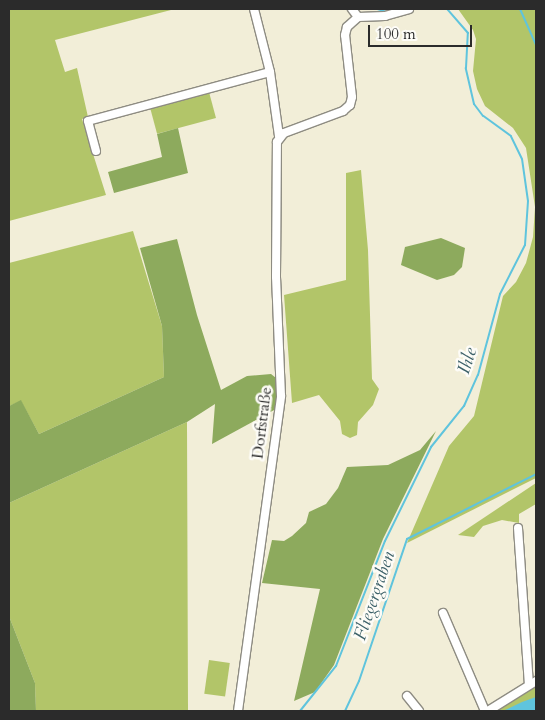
<!DOCTYPE html>
<html>
<head>
<meta charset="utf-8">
<style>
	body { margin:0 }
	#map { position:relative; width:545px; height:720px; overflow:hidden; background:#f2eed8; font-family:Cardo,serif }
	div>[style] { position:absolute }
	.green>* { inset:0; background:#b2c569; transform-origin:0 0 }
	.forest>* { inset:0; background:#8daa5d }
	.water>* { inset:0; background:#5fc4dd }
	.stream>* { height:2px; margin:-1px; padding:0 1px; transform-origin:1px; border-radius:1px; background:#5fc4dd }
	.roads { filter:drop-shadow(1px 0 #8e8c82) drop-shadow(-1px 0 #8e8c82) drop-shadow(0 1px #8e8c82) drop-shadow(0 -1px #8e8c82) }
	.minor>* { height:8px; margin:-4px; padding:0 4px; transform-origin:4px; border-radius:4px; background:#fff }
	span { translate:-50% -50%; white-space:nowrap; text-align:center; line-height:1.15; -webkit-text-stroke:5px #fdfcf7; paint-order:stroke }
	.street-label { font-size:16px; color:#2b2b2b }
	.water-label { font-size:18px; color:#3d6169; font-style:italic }
	.frame { position:absolute; inset:0; border:10px solid #2b2b2b; pointer-events:none }
	.scale { position:absolute; left:368px; top:25px; width:104px; height:22px; box-sizing:border-box; border:2px solid #2b2b2b; border-top:0; padding-left:6px; font-size:15px; line-height:18px; white-space:nowrap; color:#2b2b2b; -webkit-text-stroke:4px #fdfcf7; paint-order:stroke }
</style>
</head>
<body>
<div id="map">
	<div class="green">
		<i style="clip-path:polygon(9px 9px,171px 10px,55px 40px,65px 72px,77px 68px,88px 117px,82px 119px,106px 195px,9px 221px)"></i>
		<i style="clip-path:polygon(458px 9px,536px 9px,536px 478px,407px 543px,449px 446px,474px 416px,503px 296px,516px 282px,526px 263px,533px 237px,535px 207px,526px 148px,513px 128px,485px 106px,477px 89px,473px 71px,476px 39px,473px 30px)"></i>
		<i style="left:209px;top:92px;width:27px;height:61px;rotate:75deg"></i>
		<i style="clip-path:polygon(361px 170px,368px 250px,372px 379px,379px 389px,373px 405px,358px 422px,357px 435px,350px 438px,342px 434px,340px 421px,319px 395px,292px 403px,284px 295px,346px 280px,346px 173px)"></i>
		<i style="clip-path:polygon(133px 231px,162px 326px,164px 377px,39px 434px,21px 401px,9px 406px,9px 263px)"></i>
		<i style="clip-path:polygon(187px 422px,188px 711px,36px 711px,35px 683px,9px 616px,9px 503px)"></i>
		<i style="clip-path:polygon(536px 483px,536px 504px,519px 514px,519px 523px,502px 520px,483px 526px,474px 537px,458px 535px)"></i>
		<i style="left:209px;top:660px;width:21px;height:34px;rotate:8deg"></i>
		<i style="clip-path:polygon(536px 684px,536px 711px,493px 711px)"></i>
	</div>
	<div class="forest">
		<i style="clip-path:polygon(178px 128px,188px 173px,114px 193px,108px 172px,162px 157px,157px 134px)"></i>
		<i style="clip-path:polygon(441px 238px,465px 248px,462px 267px,454px 275px,437px 280px,401px 265px,405px 247px)"></i>
		<i style="clip-path:polygon(177px 239px,197px 315px,221px 390px,247px 376px,271px 374px,276px 378px,276px 409px,212px 444px,215px 404px,187px 422px,9px 503px,9px 406px,21px 400px,39px 434px,164px 377px,162px 326px,140px 248px)"></i>
		<i style="clip-path:polygon(436px 431px,383px 539px,334px 665px,315px 692px,294px 701px,320px 589px,262px 583px,272px 540px,284px 541px,292px 536px,306px 523px,309px 512px,326px 504px,338px 488px,347px 467px,388px 465px,420px 450px)"></i>
		<i style="clip-path:polygon(9px 616px,35px 683px,36px 711px,9px 711px)"></i>
	</div>
	<div class="water">
		<i style="clip-path:polygon(536px 697px,536px 710px,503px 711px,522px 702px)"></i>
	</div>
	<div class="stream">
		<i style="left:520px;top:9px;width:39px;rotate:66deg"></i>
		<i style="left:374px;top:13px;width:14px;rotate:-17deg"></i>
		<i style="left:300px;top:711px;width:58px;rotate:-51.3deg"></i>
		<i style="left:336px;top:666px;width:134px;rotate:-68.6deg"></i>
		<i style="left:385px;top:541px;width:105px;rotate:-63.9deg"></i>
		<i style="left:431px;top:447px;width:53px;rotate:-51.2deg"></i>
		<i style="left:464px;top:406px;width:34px;rotate:-66deg"></i>
		<i style="left:478px;top:375px;width:84px;rotate:-74.8deg"></i>
		<i style="left:500px;top:294px;width:55px;rotate:-63deg"></i>
		<i style="left:525px;top:245px;width:44px;rotate:-86.1deg"></i>
		<i style="left:528px;top:201px;width:42px;rotate:-98.1deg"></i>
		<i style="left:522px;top:159px;width:25px;rotate:-116deg"></i>
		<i style="left:511px;top:136px;width:34px;rotate:-144deg"></i>
		<i style="left:483px;top:116px;width:15px;rotate:-127deg"></i>
		<i style="left:474px;top:104px;width:37px;rotate:-103deg"></i>
		<i style="left:466px;top:68px;width:35px;rotate:-87deg"></i>
		<i style="left:468px;top:33px;width:32px;rotate:-131deg"></i>
		<i style="left:345px;top:711px;width:33px;rotate:-65deg"></i>
		<i style="left:359px;top:681px;width:150px;rotate:-71.3deg"></i>
		<i style="left:407px;top:539px;width:144px;rotate:-26.7deg"></i>
	</div>
	<div class="roads">
		<div class="minor">
			<i style="left:254px;top:9px;width:65px;rotate:75.7deg"></i>
			<i style="left:270px;top:72px;width:65px;rotate:82deg"></i>
			<i style="left:352px;top:9px;width:10px;rotate:53deg"></i>
			<i style="left:96px;top:151px;width:31px;rotate:-105deg"></i>
			<i style="left:88px;top:121px;width:188px;rotate:-15.1deg"></i>
			<i style="left:518px;top:528px;width:156px;rotate:86deg"></i>
			<i style="left:443px;top:613px;width:107px;rotate:66.8deg"></i>
			<i style="left:407px;top:696px;width:19px;rotate:51deg"></i>
			<i style="left:238px;top:711px;width:318px;rotate:-82.2deg"></i>
			<i style="left:281px;top:396px;width:119px;rotate:-92.4deg"></i>
			<i style="left:276px;top:277px;width:135px;rotate:-89.6deg"></i>
			<i style="left:277px;top:142px;width:11px;rotate:-52deg"></i>
			<i style="left:284px;top:133px;width:63px;rotate:-20.4deg"></i>
			<i style="left:343px;top:111px;width:9px;rotate:-41deg"></i>
			<i style="left:350px;top:105px;width:8px;rotate:-76deg"></i>
			<i style="left:352px;top:97px;width:62px;rotate:-96.4deg"></i>
			<i style="left:345px;top:35px;width:8px;rotate:-76deg"></i>
			<i style="left:347px;top:27px;width:15px;rotate:-42deg"></i>
			<i style="left:358px;top:17px;width:27px;rotate:-2deg"></i>
			<i style="left:385px;top:16px;width:25px;rotate:-16deg"></i>
			<i style="left:488px;top:711px;width:57px;rotate:-32deg"></i>
		</div>
	</div>
	<div class="street-label">
		<span style="left:262px;top:423px;rotate:-83deg">Dorfstraße</span>
	</div>
	<div class="water-label">
		<span style="left:468px;top:361px;rotate:-72deg">Ihle</span>
		<span style="left:375px;top:596px;rotate:-71deg">Fliegergraben</span>
	</div>
	<div class="frame"></div>
	<div class="scale">100 m</div>
</div>
</body>
</html>
